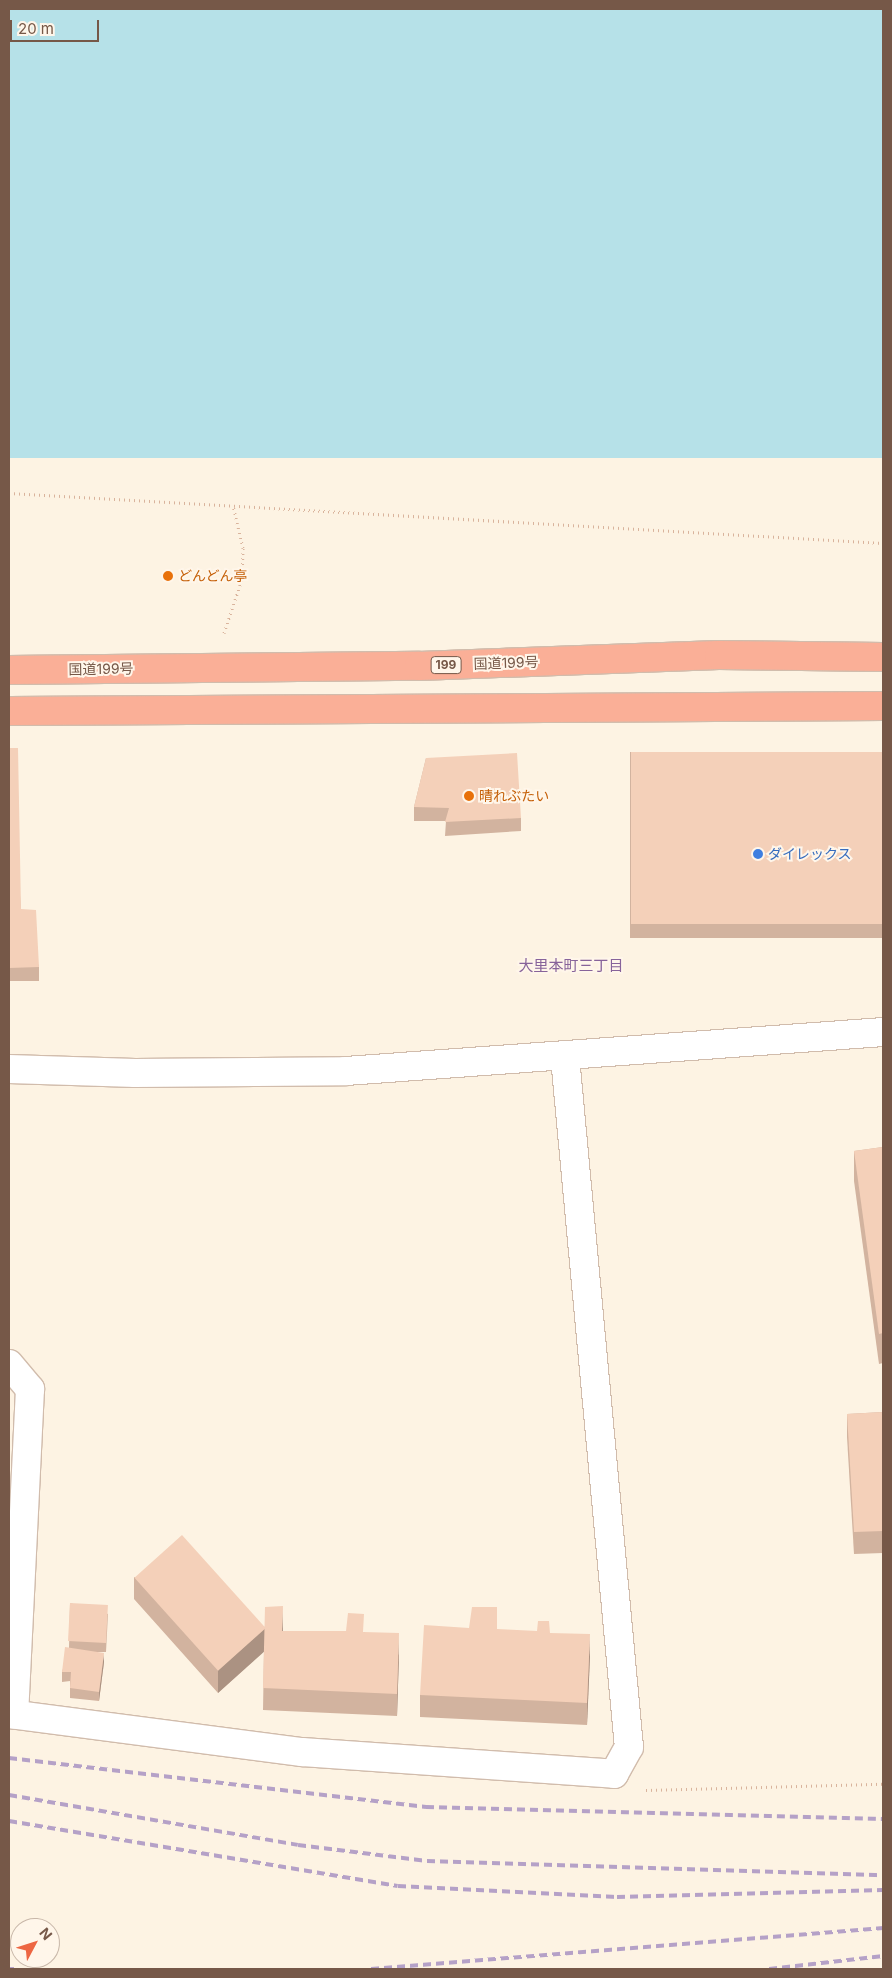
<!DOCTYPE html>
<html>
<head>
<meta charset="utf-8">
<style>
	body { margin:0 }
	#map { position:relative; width:892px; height:1978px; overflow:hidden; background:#fdf3e3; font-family:Inter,"Noto Sans JP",sans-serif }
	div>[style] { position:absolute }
	.water>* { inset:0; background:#b6e1e8; transform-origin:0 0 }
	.path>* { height:3px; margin-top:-1.5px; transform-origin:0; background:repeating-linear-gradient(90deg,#d9b39c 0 1px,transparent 0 5px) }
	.roads { filter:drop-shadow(1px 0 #d1bcac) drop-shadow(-1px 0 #d1bcac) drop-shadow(0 1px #d1bcac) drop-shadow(0 -1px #d1bcac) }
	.minor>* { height:28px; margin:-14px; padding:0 14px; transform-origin:14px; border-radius:14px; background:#fff }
	.highway>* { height:28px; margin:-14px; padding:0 14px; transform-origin:14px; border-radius:14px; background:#faaf97 }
	.rail>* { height:4px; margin-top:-2px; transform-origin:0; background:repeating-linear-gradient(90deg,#b5a1c7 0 8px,transparent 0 13px) }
	.wall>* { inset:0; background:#d2b39f; transform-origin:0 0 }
	.shaded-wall>* { inset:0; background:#ab9282 }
	.building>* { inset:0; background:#f4d0b9; transform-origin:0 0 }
	.dots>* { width:14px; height:14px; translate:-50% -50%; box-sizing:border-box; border:2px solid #fff6ea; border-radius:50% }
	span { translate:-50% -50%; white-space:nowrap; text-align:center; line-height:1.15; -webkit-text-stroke:4px #fff6ea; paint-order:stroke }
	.shield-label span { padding:1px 4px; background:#fff6ea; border:1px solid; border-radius:4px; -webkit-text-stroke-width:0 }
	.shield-label { font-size:12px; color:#765848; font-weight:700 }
	.food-label { font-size:14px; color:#c56008 }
	.left { translate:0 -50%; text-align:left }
	.street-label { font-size:14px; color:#765848 }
	.shop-label { font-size:14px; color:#366cbe }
	.neighbourhood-label { font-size:15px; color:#87639a }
	.frame { position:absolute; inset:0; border:10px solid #765848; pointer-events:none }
	.north { position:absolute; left:10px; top:1918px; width:50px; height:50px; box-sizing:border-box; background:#fff6ea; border:1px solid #c8b7a9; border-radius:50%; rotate:50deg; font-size:14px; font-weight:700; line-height:20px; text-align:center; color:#765848 }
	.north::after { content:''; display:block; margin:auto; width:18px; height:22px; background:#ed6642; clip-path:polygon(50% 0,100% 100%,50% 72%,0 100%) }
	.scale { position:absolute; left:10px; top:20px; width:89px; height:22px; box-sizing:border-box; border:2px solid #765848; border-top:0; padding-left:6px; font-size:15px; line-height:18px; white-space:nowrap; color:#765848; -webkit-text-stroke:4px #fff6ea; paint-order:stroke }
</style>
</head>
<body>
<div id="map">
	<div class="water">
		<i style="left:9px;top:9px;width:874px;height:449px"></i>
	</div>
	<div class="path">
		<i style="left:9px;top:493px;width:875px;rotate:3.27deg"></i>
		<i style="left:224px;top:633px;width:57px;rotate:-71.6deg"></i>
		<i style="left:242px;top:579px;width:31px;rotate:-88deg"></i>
		<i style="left:243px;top:548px;width:44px;rotate:-103.1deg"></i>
		<i style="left:646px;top:1790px;width:237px;rotate:-1.5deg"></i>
	</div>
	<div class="roads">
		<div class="minor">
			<i style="left:9px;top:1069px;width:126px;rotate:1.8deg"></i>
			<i style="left:135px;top:1073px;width:211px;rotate:-0.5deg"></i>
			<i style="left:346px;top:1071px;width:538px;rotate:-4.15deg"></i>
			<i style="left:9px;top:1364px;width:33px;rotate:50deg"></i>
			<i style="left:30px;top:1389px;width:326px;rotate:92.8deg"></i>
			<i style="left:9px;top:1714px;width:295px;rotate:7.4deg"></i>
			<i style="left:302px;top:1752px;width:313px;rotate:4deg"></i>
			<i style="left:614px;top:1774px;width:31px;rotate:-61deg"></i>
			<i style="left:629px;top:1747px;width:693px;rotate:-95.3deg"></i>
		</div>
		<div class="highway">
			<i style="left:9px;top:670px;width:410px;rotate:-0.6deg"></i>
			<i style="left:419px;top:666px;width:300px;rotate:-2.1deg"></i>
			<i style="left:719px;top:655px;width:164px;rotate:0.7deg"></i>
			<i style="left:9px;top:711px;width:874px;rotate:-0.33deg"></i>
		</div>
	</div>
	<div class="rail">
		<i style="left:9px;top:1758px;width:420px;rotate:6.7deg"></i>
		<i style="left:426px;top:1807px;width:457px;rotate:1.5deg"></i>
		<i style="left:9px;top:1795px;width:293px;rotate:9.8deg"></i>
		<i style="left:298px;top:1845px;width:130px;rotate:7.1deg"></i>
		<i style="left:427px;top:1861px;width:456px;rotate:1.8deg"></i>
		<i style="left:9px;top:1821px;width:394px;rotate:9.5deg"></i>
		<i style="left:398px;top:1886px;width:219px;rotate:2.9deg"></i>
		<i style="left:617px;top:1897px;width:266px;rotate:-1.5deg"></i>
		<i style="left:9px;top:1969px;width:5px"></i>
		<i style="left:371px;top:1969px;width:514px;rotate:-4.58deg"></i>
		<i style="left:769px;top:1969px;width:115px;rotate:-6.5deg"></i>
	</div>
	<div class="wall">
		<i style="clip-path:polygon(9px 748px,21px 909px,39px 967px,39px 981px,9px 981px)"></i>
		<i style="left:883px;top:752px;width:186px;height:253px;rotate:90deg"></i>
		<i style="clip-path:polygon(426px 758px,521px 818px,521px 831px,445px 836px,446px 821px,414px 821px,414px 807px)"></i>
		<i style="clip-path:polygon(883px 1147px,883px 1363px,879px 1364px,854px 1181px,854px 1151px)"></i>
		<i style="clip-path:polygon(883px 1412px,883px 1553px,854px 1554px,847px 1437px,847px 1414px)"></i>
		<i style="clip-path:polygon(134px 1577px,265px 1627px,283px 1631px,364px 1632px,399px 1655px,397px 1716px,263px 1710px,264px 1651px,218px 1693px,134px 1599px)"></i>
		<i style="clip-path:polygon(70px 1603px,108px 1614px,106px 1652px,97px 1652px,104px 1662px,99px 1701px,70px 1698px,70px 1681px,62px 1682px,62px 1672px,69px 1648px)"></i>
		<i style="clip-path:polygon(550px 1633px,590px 1656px,587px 1725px,420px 1717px,420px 1695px)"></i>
	</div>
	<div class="shaded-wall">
		<i style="clip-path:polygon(283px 1606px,283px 1629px,282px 1654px,282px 1631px)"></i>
		<i style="clip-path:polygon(266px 1628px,266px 1650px,218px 1693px,218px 1670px)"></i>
		<i style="clip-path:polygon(399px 1633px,399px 1655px,397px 1716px,397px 1694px)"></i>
		<i style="clip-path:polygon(590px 1634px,590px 1656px,587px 1725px,587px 1703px)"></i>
		<i style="clip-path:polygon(104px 1653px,104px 1662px,99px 1701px,99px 1692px)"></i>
	</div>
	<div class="building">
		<i style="clip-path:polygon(9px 748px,18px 748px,21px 909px,36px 910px,39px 967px,9px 968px)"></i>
		<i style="left:883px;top:752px;width:172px;height:252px;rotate:90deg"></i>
		<i style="clip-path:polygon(517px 753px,521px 818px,445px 822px,449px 808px,414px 807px,426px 758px)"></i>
		<i style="clip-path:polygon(883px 1147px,883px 1333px,879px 1334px,854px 1151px)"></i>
		<i style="clip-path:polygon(883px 1412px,883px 1531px,854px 1532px,847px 1414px)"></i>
		<i style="left:182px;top:1535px;width:125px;height:64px;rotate:48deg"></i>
		<i style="left:70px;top:1603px;width:38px;height:38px;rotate:3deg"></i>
		<i style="clip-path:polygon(283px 1606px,282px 1631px,346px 1631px,348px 1613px,364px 1614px,363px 1632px,399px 1633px,397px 1694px,263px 1688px,265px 1607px)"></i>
		<i style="clip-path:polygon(472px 1607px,497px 1607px,497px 1629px,537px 1631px,538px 1621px,549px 1621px,550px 1633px,590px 1634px,587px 1703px,420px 1695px,424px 1625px,469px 1628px)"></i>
		<i style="clip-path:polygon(65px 1647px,104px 1653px,99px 1692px,70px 1688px,71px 1672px,62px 1672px)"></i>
	</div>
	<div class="dots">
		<i style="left:168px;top:576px;background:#e8710a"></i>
		<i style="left:469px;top:796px;background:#e8710a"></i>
		<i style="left:758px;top:854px;background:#3f7fe0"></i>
	</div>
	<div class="shield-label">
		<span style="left:446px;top:665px">199</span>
	</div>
	<div class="food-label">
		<span class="left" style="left:178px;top:576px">どんどん亭</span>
		<span class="left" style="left:479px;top:796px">晴れぶたい</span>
	</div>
	<div class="street-label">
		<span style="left:506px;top:663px;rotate:-2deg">国道199号</span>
		<span style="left:101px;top:669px;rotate:-1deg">国道199号</span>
	</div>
	<div class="shop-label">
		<span class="left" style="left:768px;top:854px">ダイレックス</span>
	</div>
	<div class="neighbourhood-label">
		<span style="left:571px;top:966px">大里本町三丁目</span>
	</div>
	<div class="frame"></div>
	<div class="north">N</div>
	<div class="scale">20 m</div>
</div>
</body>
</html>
